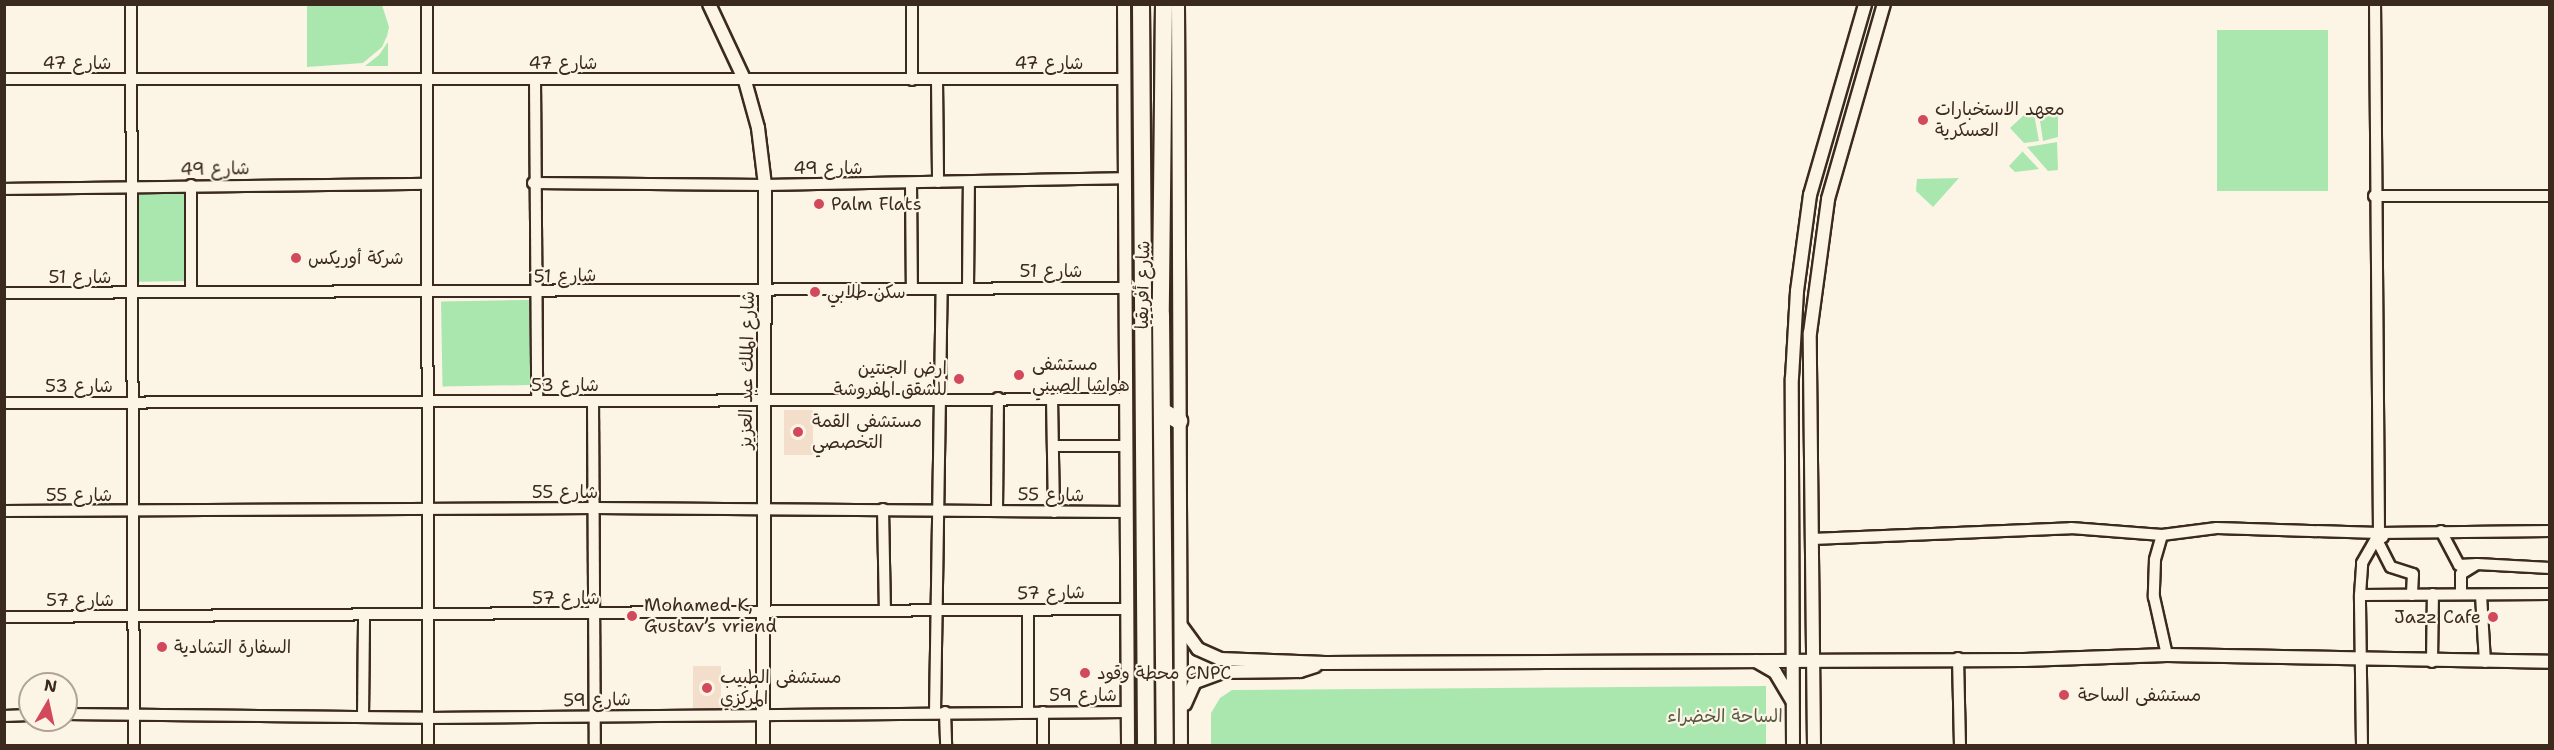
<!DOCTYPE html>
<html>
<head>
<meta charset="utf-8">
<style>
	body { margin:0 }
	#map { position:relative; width:2554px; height:750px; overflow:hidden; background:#fcf5e5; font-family:"Shantell Sans","Playpen Sans Arabic",sans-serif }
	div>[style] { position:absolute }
	.built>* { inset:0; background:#f2decb; transform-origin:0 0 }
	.green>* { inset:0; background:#a9e7af; transform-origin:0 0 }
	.roads { filter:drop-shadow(2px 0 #3b2a1e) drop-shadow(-2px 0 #3b2a1e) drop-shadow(0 2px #3b2a1e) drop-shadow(0 -2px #3b2a1e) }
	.minor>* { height:10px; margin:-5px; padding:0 5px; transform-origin:5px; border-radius:5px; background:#fcf5e5 }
	.tertiary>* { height:12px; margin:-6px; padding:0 6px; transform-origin:6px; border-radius:6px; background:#fcf5e5 }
	.trunk>* { height:16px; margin:-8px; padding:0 8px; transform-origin:8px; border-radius:8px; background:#fcf5e5 }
	.dots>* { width:16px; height:16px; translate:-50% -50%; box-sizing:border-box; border:3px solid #fcf5e5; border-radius:50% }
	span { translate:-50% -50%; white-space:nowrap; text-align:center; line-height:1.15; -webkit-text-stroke:4.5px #fcf5e5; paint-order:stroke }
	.street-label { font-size:18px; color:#3b2a1e }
	.poi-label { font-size:18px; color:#3b2a1e }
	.left { translate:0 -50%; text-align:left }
	.right { translate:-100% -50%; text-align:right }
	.park-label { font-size:18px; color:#565942 }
	.frame { position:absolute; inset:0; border:6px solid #3b2a1e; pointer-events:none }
	.north { position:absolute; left:18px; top:672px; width:60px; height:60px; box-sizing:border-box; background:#fcf5e5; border:2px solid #afa495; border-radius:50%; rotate:9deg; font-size:16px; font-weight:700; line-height:24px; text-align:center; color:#3b2a1e }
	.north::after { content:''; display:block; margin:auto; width:21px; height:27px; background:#d1495b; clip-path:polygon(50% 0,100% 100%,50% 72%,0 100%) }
</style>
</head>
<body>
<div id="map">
	<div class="built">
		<i style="left:784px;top:410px;width:29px;height:45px"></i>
		<i style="left:693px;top:666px;width:28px;height:44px"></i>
	</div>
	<div class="green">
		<i style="clip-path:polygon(307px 5px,382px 5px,389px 27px,387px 36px,382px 47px,363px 63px,307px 67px)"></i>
		<i style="left:2217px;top:30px;width:111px;height:161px"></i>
		<i style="clip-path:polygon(388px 42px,388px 66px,365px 66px,379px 55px)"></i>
		<i style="clip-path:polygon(2058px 113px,2058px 137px,2043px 141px,2039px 114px)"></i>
		<i style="clip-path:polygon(2025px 114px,2034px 114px,2039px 141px,2024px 143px,2010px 128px)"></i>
		<i style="clip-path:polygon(2057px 142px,2058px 170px,2048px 171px,2027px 147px)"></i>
		<i style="clip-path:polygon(2023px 151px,2023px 152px,2039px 169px,2015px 172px,2009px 166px)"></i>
		<i style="clip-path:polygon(1959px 178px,1933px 207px,1916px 191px,1917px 179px)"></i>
		<i style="left:186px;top:192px;width:89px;height:49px;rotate:89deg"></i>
		<i style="left:529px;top:300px;width:85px;height:88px;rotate:89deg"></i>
		<i style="clip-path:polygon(1766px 686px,1766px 745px,1211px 745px,1211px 713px,1220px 698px,1232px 690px)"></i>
	</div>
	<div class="roads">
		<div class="minor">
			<i style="left:131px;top:4px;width:742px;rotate:89.77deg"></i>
			<i style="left:427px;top:4px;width:742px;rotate:89.92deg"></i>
			<i style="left:4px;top:79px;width:1118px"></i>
			<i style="left:535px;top:80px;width:321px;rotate:89.6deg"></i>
			<i style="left:912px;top:80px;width:76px;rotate:-90deg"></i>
			<i style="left:937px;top:80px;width:102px;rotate:89.4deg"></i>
			<i style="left:533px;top:183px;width:232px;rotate:0.5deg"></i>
			<i style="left:765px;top:185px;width:358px;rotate:-1.1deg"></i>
			<i style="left:911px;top:184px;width:105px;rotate:89.5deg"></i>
			<i style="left:191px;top:185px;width:107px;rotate:90deg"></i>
			<i style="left:4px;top:189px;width:422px;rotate:-0.7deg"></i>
			<i style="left:2374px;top:196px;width:176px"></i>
			<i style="left:968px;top:288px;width:105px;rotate:-89.5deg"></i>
			<i style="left:4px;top:293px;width:1122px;rotate:-0.26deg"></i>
			<i style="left:1052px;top:398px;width:114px;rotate:89deg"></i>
			<i style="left:593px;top:401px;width:345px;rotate:89.7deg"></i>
			<i style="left:4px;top:403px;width:1121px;rotate:-0.2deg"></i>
			<i style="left:1053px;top:446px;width:72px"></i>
			<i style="left:883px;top:509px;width:102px;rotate:88.9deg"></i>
			<i style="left:4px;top:511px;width:591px;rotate:-0.29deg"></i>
			<i style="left:595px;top:508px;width:531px;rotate:0.43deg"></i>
			<i style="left:997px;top:511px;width:113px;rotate:-89.5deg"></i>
			<i style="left:2441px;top:531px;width:38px;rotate:62deg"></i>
			<i style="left:2459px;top:565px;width:18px;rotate:-3deg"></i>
			<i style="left:2477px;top:564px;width:19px;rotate:148deg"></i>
			<i style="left:2461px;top:574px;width:20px;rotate:90deg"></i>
			<i style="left:2162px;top:535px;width:26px;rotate:106deg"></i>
			<i style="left:2155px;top:560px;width:37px;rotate:92deg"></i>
			<i style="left:2154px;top:597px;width:59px;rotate:77.4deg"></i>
			<i style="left:2383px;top:537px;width:7px;rotate:153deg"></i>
			<i style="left:2377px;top:540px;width:30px;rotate:63deg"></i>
			<i style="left:2391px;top:567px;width:23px;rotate:18deg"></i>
			<i style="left:2413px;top:574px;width:21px;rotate:93deg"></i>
			<i style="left:1812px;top:539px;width:259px;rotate:-2.4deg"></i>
			<i style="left:2071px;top:528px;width:91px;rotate:4.4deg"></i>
			<i style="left:2162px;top:535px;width:55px;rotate:-7.3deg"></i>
			<i style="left:2217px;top:528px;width:162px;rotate:1.8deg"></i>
			<i style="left:2379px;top:533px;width:171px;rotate:-0.7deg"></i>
			<i style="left:2477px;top:564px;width:73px;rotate:3.1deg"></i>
			<i style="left:2360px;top:595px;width:190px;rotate:-0.3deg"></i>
			<i style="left:2481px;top:595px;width:67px;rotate:86.6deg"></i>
			<i style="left:1028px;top:610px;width:101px;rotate:90deg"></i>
			<i style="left:4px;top:617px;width:1123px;rotate:-0.41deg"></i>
			<i style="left:1958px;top:658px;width:88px;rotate:88.7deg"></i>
			<i style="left:2432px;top:662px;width:68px;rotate:-89.2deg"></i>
			<i style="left:945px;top:712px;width:34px;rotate:88deg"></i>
			<i style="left:1043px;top:712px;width:34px;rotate:90deg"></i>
			<i style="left:935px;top:713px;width:424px;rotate:-89.1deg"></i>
			<i style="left:66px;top:714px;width:362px;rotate:0.6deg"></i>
			<i style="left:428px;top:718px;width:699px;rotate:-0.49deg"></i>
			<i style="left:4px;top:716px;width:26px;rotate:-2deg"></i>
			<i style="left:363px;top:717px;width:101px;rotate:-89.4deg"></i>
			<i style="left:2362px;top:746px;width:151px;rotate:-90.8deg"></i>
			<i style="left:2360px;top:595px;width:32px;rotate:-86deg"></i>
			<i style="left:2362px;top:563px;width:34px;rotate:-60deg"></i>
			<i style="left:2379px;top:533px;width:529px;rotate:-90.43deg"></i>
		</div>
		<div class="tertiary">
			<i style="left:709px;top:4px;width:85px;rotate:64.9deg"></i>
			<i style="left:745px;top:81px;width:49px;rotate:74.5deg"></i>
			<i style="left:758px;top:128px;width:57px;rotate:83deg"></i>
			<i style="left:765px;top:185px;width:561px;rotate:90.2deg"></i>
			<i style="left:1124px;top:4px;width:742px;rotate:89.69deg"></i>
			<i style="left:1178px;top:4px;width:742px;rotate:89.77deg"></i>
			<i style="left:1182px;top:627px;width:27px;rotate:54deg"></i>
			<i style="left:1198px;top:649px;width:24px;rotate:24deg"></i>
			<i style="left:1220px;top:659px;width:105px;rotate:2.2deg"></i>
			<i style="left:1325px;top:663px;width:699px;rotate:-0.25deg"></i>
			<i style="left:2024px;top:660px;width:143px;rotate:-2deg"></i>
			<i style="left:2167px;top:655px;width:383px;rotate:1deg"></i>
			<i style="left:1756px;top:661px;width:22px;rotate:30deg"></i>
			<i style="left:1775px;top:672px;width:33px;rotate:59deg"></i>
			<i style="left:1185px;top:704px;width:24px;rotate:-66deg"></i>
			<i style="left:1195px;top:682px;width:29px;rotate:-20deg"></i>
			<i style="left:1222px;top:672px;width:78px;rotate:-0.7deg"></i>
			<i style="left:1300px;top:671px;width:16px;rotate:-18deg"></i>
			<i style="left:1793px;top:746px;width:368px;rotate:-90.2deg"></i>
			<i style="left:1792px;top:378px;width:87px;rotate:-86.7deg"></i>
			<i style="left:1797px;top:291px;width:97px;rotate:-82.3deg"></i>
			<i style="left:1810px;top:195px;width:199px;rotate:-73.9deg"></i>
			<i style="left:1814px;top:746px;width:413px;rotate:-90.6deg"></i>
			<i style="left:1810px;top:333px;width:135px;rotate:-82.3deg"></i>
			<i style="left:1828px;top:199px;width:203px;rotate:-74deg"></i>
		</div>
		<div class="trunk">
			<i style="left:1141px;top:4px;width:742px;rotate:89.61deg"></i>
			<i style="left:1164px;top:4px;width:311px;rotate:90.6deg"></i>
			<i style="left:1161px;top:315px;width:431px;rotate:89.5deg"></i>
			<i style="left:1162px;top:411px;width:20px;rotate:30deg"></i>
		</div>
	</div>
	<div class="dots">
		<i style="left:1923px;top:120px;background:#d1495b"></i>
		<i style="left:819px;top:204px;background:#d1495b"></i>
		<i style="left:296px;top:258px;background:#d1495b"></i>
		<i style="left:815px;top:292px;background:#d1495b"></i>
		<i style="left:1019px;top:375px;background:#d1495b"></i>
		<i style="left:959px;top:379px;background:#d1495b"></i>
		<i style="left:798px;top:432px;background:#d1495b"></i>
		<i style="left:632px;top:616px;background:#d1495b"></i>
		<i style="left:2493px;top:617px;background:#d1495b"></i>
		<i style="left:162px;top:647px;background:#d1495b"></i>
		<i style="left:1085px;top:673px;background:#d1495b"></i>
		<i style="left:707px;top:688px;background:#d1495b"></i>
		<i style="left:2064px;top:695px;background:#d1495b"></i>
	</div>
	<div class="street-label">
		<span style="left:77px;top:63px">شارع 47</span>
		<span style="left:563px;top:63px">شارع 47</span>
		<span style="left:1049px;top:63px">شارع 47</span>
		<span style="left:828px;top:168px">شارع 49</span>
		<span style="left:215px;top:169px;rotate:-1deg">شارع 49</span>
		<span style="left:1051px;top:271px">شارع 51</span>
		<span style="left:565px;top:276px;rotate:-1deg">شارع 51</span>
		<span style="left:80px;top:277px">شارع 51</span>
		<span style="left:1143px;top:285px;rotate:-89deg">شارع أفريقيا</span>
		<span style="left:747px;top:370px;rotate:-89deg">شارع الملك عبد العزيز</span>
		<span style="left:565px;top:385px">شارع 53</span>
		<span style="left:79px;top:386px">شارع 53</span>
		<span style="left:565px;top:492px">شارع 55</span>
		<span style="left:79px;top:495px">شارع 55</span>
		<span style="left:1051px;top:495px;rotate:1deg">شارع 55</span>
		<span style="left:1051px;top:593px;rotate:-1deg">شارع 57</span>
		<span style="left:566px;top:598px">شارع 57</span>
		<span style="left:80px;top:600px">شارع 57</span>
		<span style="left:1083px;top:695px">شارع 59</span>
		<span style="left:597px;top:700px;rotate:-1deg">شارع 59</span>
	</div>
	<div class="poi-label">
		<span class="left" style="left:1935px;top:120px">معهد الاستخبارات<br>العسكرية</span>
		<span class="left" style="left:831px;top:204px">Palm Flats</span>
		<span class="left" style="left:308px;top:258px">شركة أوريكس</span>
		<span class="left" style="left:827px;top:292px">سكن طلابي</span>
		<span class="left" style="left:1032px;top:375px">مستشفى<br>هواشا الصيني</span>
		<span class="right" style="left:947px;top:379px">ارض الجنتين<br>للشقق المفروشة</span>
		<span class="left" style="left:812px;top:432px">مستشفى القمة<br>التخصصي</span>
		<span class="left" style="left:644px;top:616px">Mohamed K,<br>Gustav’s vriend</span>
		<span class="right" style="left:2481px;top:617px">Jazz Cafe</span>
		<span class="left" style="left:174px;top:647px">السفارة التشادية</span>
		<span class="left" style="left:1097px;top:673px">محطة وقود CNPC</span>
		<span class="left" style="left:720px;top:688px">مستشفى الطبيب<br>المركزي</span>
		<span class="left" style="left:2078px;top:695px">مستشفى الساحة</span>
	</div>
	<div class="park-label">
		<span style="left:1725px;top:716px">الساحة الخضراء</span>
	</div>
	<div class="frame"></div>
	<div class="north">N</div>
</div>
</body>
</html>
